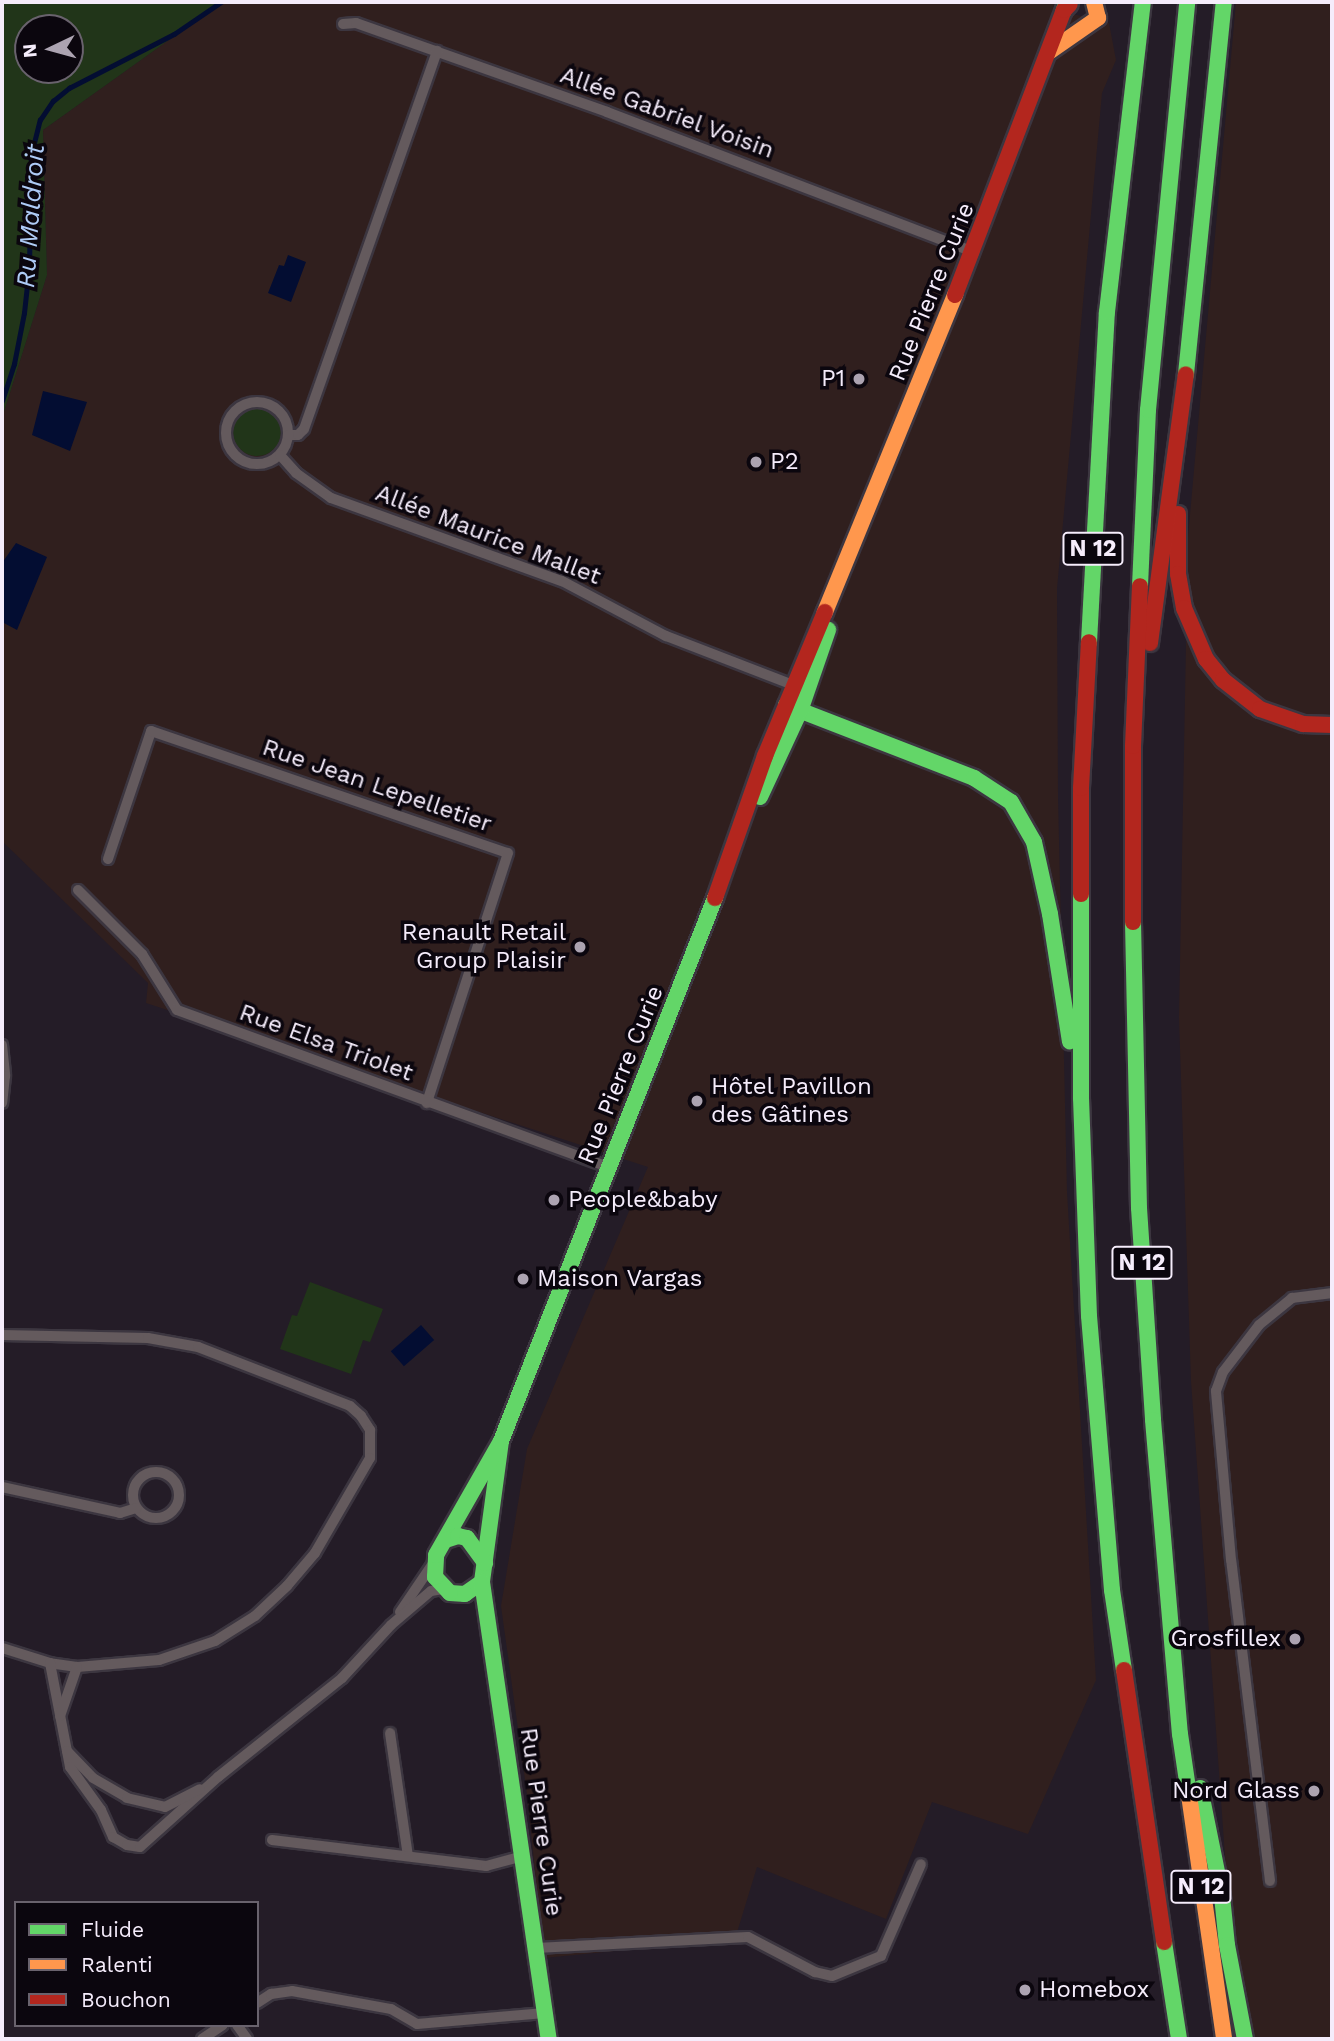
<!DOCTYPE html>
<html>
<head>
<meta charset="utf-8">
<style>
	body { margin:0 }
	#map { position:relative; width:1334px; height:2041px; overflow:hidden; background:#241c27; font-family:"Work Sans",sans-serif }
	div>[style] { position:absolute }
	.industrial>* { inset:0; background:#301f1e }
	.green>* { inset:0; background:#213519 }
	.round { border-radius:50% }
	.water>* { inset:0; background:#030d32; transform-origin:0 0 }
	.stream>* { height:4.5px; margin:-2.25px; padding:0 2.25px; transform-origin:2.25px; border-radius:2.25px; background:#030d32 }
	.roads { filter:drop-shadow(2px 0 #3c3640) drop-shadow(-2px 0 #3c3640) drop-shadow(0 2px #3c3640) drop-shadow(0 -2px #3c3640) }
	.street>* { height:10px; margin:-5px; padding:0 5px; transform-origin:5px; border-radius:5px; background:#645a5d }
	.street>.ring { margin:-5px; padding:0; box-sizing:content-box; background:none; border:10px solid #645a5d; border-radius:50% }
	.fast>* { height:16px; margin:-8px; padding:0 8px; transform-origin:8px; border-radius:8px; background:#63d668 }
	.slow>* { height:16px; margin:-8px; padding:0 8px; transform-origin:8px; border-radius:8px; background:#ff974d }
	.jam>* { height:16px; margin:-8px; padding:0 8px; transform-origin:8px; border-radius:8px; background:#b3261e }
	.dots>* { width:19px; height:19px; translate:-50% -50%; box-sizing:border-box; border:4px solid #0b060e; border-radius:50% }
	span { translate:-50% -50%; white-space:nowrap; text-align:center; line-height:1.15; -webkit-text-stroke:7px #0b060e; paint-order:stroke }
	.shield-label span { padding:2px 5px; background:#0b060e; border:2px solid; border-radius:5px; -webkit-text-stroke-width:0 }
	.shield-label { font-size:23px; color:#f5ecfb; font-weight:700 }
	.street-label { font-size:24px; color:#f5ecfb }
	.poi-label { font-size:24px; color:#f5ecfb }
	.right { translate:-100% -50%; text-align:right }
	.left { translate:0 -50%; text-align:left }
	.water-label { font-size:26px; color:#aecbf6; font-style:italic }
	.frame { position:absolute; inset:0; border:4px solid #f5ecfb; pointer-events:none }
	.legend { position:absolute; left:14px; top:1901px; width:245px; height:126px; box-sizing:border-box; background:#0b060e; border:2px solid #69626d; margin:0; padding:9px 12px; list-style:none; font-size:21px; color:#f5ecfb }
	.legend li { display:flex; align-items:center; gap:14px; height:35px }
	.legend b { width:35px; border:2px solid #69626d }
	.north { position:absolute; left:14px; top:14px; width:70px; height:70px; box-sizing:border-box; background:#0b060e; border:2px solid #69626d; border-radius:50%; rotate:265deg; font-size:19px; font-weight:700; line-height:28px; text-align:center; color:#f5ecfb }
	.north::after { content:''; display:block; margin:auto; width:24px; height:32px; background:#aca3b1; clip-path:polygon(50% 0,100% 100%,50% 72%,0 100%) }
</style>
</head>
<body>
<div id="map">
	<div class="industrial">
		<i style="clip-path:polygon(222px 2px,1054px 2px,1053px 9px,1109px 23px,1116px 60px,1102px 93px,1057px 589px,1058px 797px,1067px 1192px,1096px 1680px,1028px 1834px,932px 1802px,886px 1919px,757px 1867px,735px 1939px,544px 1958px,527px 1794px,501px 1606px,527px 1449px,648px 1167px,146px 1003px,148px 983px,2px 841px,2px 418px,47px 275px,43px 130px)"></i>
		<i style="clip-path:polygon(1236px 2px,1332px 2px,1332px 2039px,1254px 2039px,1229px 1912px,1191px 1381px,1179px 1018px,1188px 537px)"></i>
	</div>
	<div class="green">
		<i style="clip-path:polygon(evenodd,2px 2px,222px 2px,43px 130px,47px 275px,2px 418px,2px 2px,28px 28px,70px 28px,70px 70px,28px 70px,28px 28px)"></i>
		<i class="round" style="left:233px;top:408px;width:48px;height:48px"></i>
		<i style="clip-path:polygon(310px 1282px,383px 1309px,370px 1342px,363px 1340px,351px 1374px,280px 1349px,292px 1315px,297px 1316px)"></i>
	</div>
	<div class="water">
		<i style="clip-path:polygon(288px 255px,306px 262px,291px 302px,268px 293px,279px 265px,284px 266px)"></i>
		<i style="clip-path:polygon(43px 391px,87px 402px,70px 451px,32px 435px)"></i>
		<i style="clip-path:polygon(16px 543px,47px 557px,17px 630px,2px 622px,2px 563px)"></i>
		<i style="left:421px;top:1325px;width:20px;height:40px;rotate:49deg"></i>
	</div>
	<div class="stream">
		<i style="left:2px;top:401px;width:39px;rotate:-72deg"></i>
		<i style="left:14px;top:364px;width:52px;rotate:-78.9deg"></i>
		<i style="left:24px;top:313px;width:46px;rotate:-83.8deg"></i>
		<i style="left:29px;top:267px;width:112px;rotate:-89deg"></i>
		<i style="left:31px;top:155px;width:36px;rotate:-76deg"></i>
		<i style="left:40px;top:120px;width:23px;rotate:-56deg"></i>
		<i style="left:53px;top:101px;width:21px;rotate:-39deg"></i>
		<i style="left:69px;top:88px;width:118px;rotate:-27.2deg"></i>
		<i style="left:174px;top:34px;width:57px;rotate:-34.2deg"></i>
	</div>
	<div class="roads">
		<div class="street">
			<i style="left:343px;top:24px;width:13px;rotate:-4deg"></i>
			<i style="left:356px;top:23px;width:266px;rotate:19.5deg"></i>
			<i style="left:607px;top:112px;width:393px;rotate:20.9deg"></i>
			<i class="ring" style="left:226px;top:402px;width:52px;height:52px"></i>
			<i style="left:288px;top:435px;width:10px"></i>
			<i style="left:298px;top:435px;width:8px;rotate:-45deg"></i>
			<i style="left:304px;top:429px;width:401px;rotate:-70.6deg"></i>
			<i style="left:280px;top:455px;width:24px;rotate:48deg"></i>
			<i style="left:296px;top:473px;width:43px;rotate:35.5deg"></i>
			<i style="left:331px;top:498px;width:245px;rotate:19.8deg"></i>
			<i style="left:562px;top:581px;width:118px;rotate:27.9deg"></i>
			<i style="left:666px;top:636px;width:142px;rotate:21.1deg"></i>
			<i style="left:108px;top:859px;width:135px;rotate:-71.4deg"></i>
			<i style="left:151px;top:731px;width:377px;rotate:18.9deg"></i>
			<i style="left:508px;top:853px;width:263px;rotate:108deg"></i>
			<i style="left:78px;top:890px;width:91px;rotate:45deg"></i>
			<i style="left:142px;top:954px;width:66px;rotate:58deg"></i>
			<i style="left:177px;top:1010px;width:459px;rotate:20deg"></i>
			<i style="left:2px;top:1045px;width:31px;rotate:84deg"></i>
			<i style="left:5px;top:1076px;width:27px;rotate:96deg"></i>
			<i style="left:2px;top:1335px;width:146px;rotate:1.2deg"></i>
			<i style="left:148px;top:1338px;width:51px;rotate:10.2deg"></i>
			<i style="left:198px;top:1347px;width:163px;rotate:21.2deg"></i>
			<i style="left:350px;top:1406px;width:15px;rotate:42deg"></i>
			<i style="left:361px;top:1416px;width:17px;rotate:57deg"></i>
			<i style="left:370px;top:1430px;width:28px;rotate:90deg"></i>
			<i style="left:370px;top:1458px;width:110px;rotate:120.1deg"></i>
			<i style="left:315px;top:1553px;width:43px;rotate:130.3deg"></i>
			<i style="left:287px;top:1586px;width:44px;rotate:136.8deg"></i>
			<i style="left:255px;top:1616px;width:47px;rotate:148deg"></i>
			<i style="left:215px;top:1641px;width:59px;rotate:161.3deg"></i>
			<i style="left:159px;top:1660px;width:82px;rotate:175.1deg"></i>
			<i style="left:77px;top:1667px;width:27px;rotate:-172deg"></i>
			<i style="left:50px;top:1663px;width:50px;rotate:-162.6deg"></i>
			<i class="ring" style="left:133px;top:1472px;width:36px;height:36px"></i>
			<i style="left:2px;top:1487px;width:121px;rotate:12.4deg"></i>
			<i style="left:120px;top:1513px;width:17px;rotate:-17deg"></i>
			<i style="left:400px;top:1612px;width:60px;rotate:-55.8deg"></i>
			<i style="left:50px;top:1663px;width:106px;rotate:79.1deg"></i>
			<i style="left:70px;top:1767px;width:53px;rotate:54.2deg"></i>
			<i style="left:101px;top:1810px;width:30px;rotate:66deg"></i>
			<i style="left:113px;top:1837px;width:16px;rotate:30deg"></i>
			<i style="left:127px;top:1845px;width:13px;rotate:9deg"></i>
			<i style="left:140px;top:1847px;width:105px;rotate:-41.9deg"></i>
			<i style="left:218px;top:1777px;width:159px;rotate:-38.6deg"></i>
			<i style="left:342px;top:1678px;width:72px;rotate:-47.2deg"></i>
			<i style="left:391px;top:1625px;width:52px;rotate:-40.4deg"></i>
			<i style="left:431px;top:1591px;width:12px;rotate:-9deg"></i>
			<i style="left:60px;top:1716px;width:52px;rotate:-70.9deg"></i>
			<i style="left:390px;top:1733px;width:124px;rotate:81.7deg"></i>
			<i style="left:67px;top:1751px;width:37px;rotate:46deg"></i>
			<i style="left:93px;top:1778px;width:39px;rotate:30deg"></i>
			<i style="left:127px;top:1798px;width:39px;rotate:13deg"></i>
			<i style="left:165px;top:1807px;width:39px;rotate:-27deg"></i>
			<i style="left:272px;top:1840px;width:216px;rotate:6.9deg"></i>
			<i style="left:486px;top:1866px;width:38px;rotate:-15deg"></i>
			<i style="left:1270px;top:1881px;width:323px;rotate:-96.9deg"></i>
			<i style="left:1231px;top:1560px;width:170px;rotate:-95.1deg"></i>
			<i style="left:1216px;top:1391px;width:20px;rotate:-70deg"></i>
			<i style="left:1223px;top:1372px;width:59px;rotate:-52.5deg"></i>
			<i style="left:1259px;top:1325px;width:43px;rotate:-39.3deg"></i>
			<i style="left:1292px;top:1298px;width:40px;rotate:-7.1deg"></i>
			<i style="left:536px;top:1948px;width:212px;rotate:-3deg"></i>
			<i style="left:748px;top:1937px;width:76px;rotate:27.6deg"></i>
			<i style="left:815px;top:1972px;width:17px;rotate:13deg"></i>
			<i style="left:832px;top:1976px;width:53px;rotate:-22.2deg"></i>
			<i style="left:881px;top:1956px;width:100px;rotate:-66.5deg"></i>
			<i style="left:257px;top:2003px;width:17px;rotate:-33deg"></i>
			<i style="left:271px;top:1994px;width:21px;rotate:-8deg"></i>
			<i style="left:292px;top:1991px;width:101px;rotate:10.3deg"></i>
			<i style="left:391px;top:2009px;width:30px;rotate:30deg"></i>
			<i style="left:417px;top:2024px;width:128px;rotate:-4.9deg"></i>
			<i style="left:237px;top:2025px;width:17px;rotate:54deg"></i>
			<i style="left:202px;top:2039px;width:25px;rotate:-34deg"></i>
		</div>
		<div class="fast">
			<i style="left:1064px;top:10px;width:9px;rotate:-69deg"></i>
			<i style="left:1186px;top:374px;width:374px;rotate:-84.2deg"></i>
			<i style="left:1140px;top:586px;width:176px;rotate:-87.4deg"></i>
			<i style="left:1148px;top:410px;width:410px;rotate:-84.5deg"></i>
			<i style="left:1089px;top:642px;width:330px;rotate:-86.9deg"></i>
			<i style="left:1107px;top:312px;width:312px;rotate:-83.4deg"></i>
			<i style="left:786px;top:705px;width:202px;rotate:21.2deg"></i>
			<i style="left:974px;top:778px;width:44px;rotate:33deg"></i>
			<i style="left:1011px;top:802px;width:46px;rotate:60.1deg"></i>
			<i style="left:1034px;top:842px;width:74px;rotate:77.5deg"></i>
			<i style="left:1050px;top:914px;width:129px;rotate:81.1deg"></i>
			<i style="left:760px;top:797px;width:95px;rotate:-65.1deg"></i>
			<i style="left:800px;top:711px;width:86px;rotate:-70.9deg"></i>
			<i style="left:1081px;top:894px;width:204px;rotate:90deg"></i>
			<i style="left:1081px;top:1098px;width:218px;rotate:87.9deg"></i>
			<i style="left:1089px;top:1316px;width:275px;rotate:85.2deg"></i>
			<i style="left:1112px;top:1590px;width:81px;rotate:81.5deg"></i>
			<i style="left:1133px;top:922px;width:286px;rotate:88.8deg"></i>
			<i style="left:1139px;top:1208px;width:212px;rotate:86.2deg"></i>
			<i style="left:1153px;top:1420px;width:315px;rotate:85.1deg"></i>
			<i style="left:1180px;top:1734px;width:62px;rotate:81.6deg"></i>
			<i style="left:501px;top:1441px;width:142px;rotate:97.7deg"></i>
			<i style="left:482px;top:1582px;width:21px;rotate:145deg"></i>
			<i style="left:465px;top:1594px;width:15px;rotate:-176deg"></i>
			<i style="left:450px;top:1593px;width:22px;rotate:-133deg"></i>
			<i style="left:435px;top:1577px;width:22px;rotate:-87deg"></i>
			<i style="left:436px;top:1555px;width:131px;rotate:-60.3deg"></i>
			<i style="left:501px;top:1441px;width:584px;rotate:-68.49deg"></i>
			<i style="left:446px;top:1540px;width:13px;rotate:-18deg"></i>
			<i style="left:458px;top:1536px;width:9px;rotate:13deg"></i>
			<i style="left:467px;top:1538px;width:31px;rotate:54deg"></i>
			<i style="left:482px;top:1582px;width:462px;rotate:81.7deg"></i>
			<i style="left:1200px;top:1788px;width:110px;rotate:78.5deg"></i>
			<i style="left:1222px;top:1896px;width:49px;rotate:84.2deg"></i>
			<i style="left:1227px;top:1945px;width:96px;rotate:79.2deg"></i>
			<i style="left:1164px;top:1942px;width:98px;rotate:81.2deg"></i>
		</div>
		<div class="slow">
			<i style="left:1049px;top:52px;width:60px;rotate:-34.8deg"></i>
			<i style="left:1098px;top:18px;width:16px;rotate:-104deg"></i>
			<i style="left:825px;top:612px;width:343px;rotate:-67.7deg"></i>
			<i style="left:1189px;top:1795px;width:246px;rotate:81.8deg"></i>
		</div>
		<div class="jam">
			<i style="left:955px;top:295px;width:305px;rotate:-69.1deg"></i>
			<i style="left:1064px;top:10px;width:8px;rotate:-45deg"></i>
			<i style="left:1178px;top:514px;width:60px;rotate:90deg"></i>
			<i style="left:1178px;top:574px;width:35px;rotate:80deg"></i>
			<i style="left:1184px;top:608px;width:56px;rotate:66.7deg"></i>
			<i style="left:1206px;top:659px;width:27px;rotate:51deg"></i>
			<i style="left:1223px;top:680px;width:47px;rotate:38.1deg"></i>
			<i style="left:1260px;top:709px;width:46px;rotate:19.2deg"></i>
			<i style="left:1303px;top:724px;width:29px;rotate:2deg"></i>
			<i style="left:1150px;top:643px;width:271px;rotate:-82.4deg"></i>
			<i style="left:1081px;top:894px;width:106px;rotate:-90deg"></i>
			<i style="left:1081px;top:788px;width:146px;rotate:-86.9deg"></i>
			<i style="left:715px;top:898px;width:151px;rotate:-70.6deg"></i>
			<i style="left:765px;top:756px;width:156px;rotate:-67.4deg"></i>
			<i style="left:1133px;top:922px;width:176px;rotate:-90deg"></i>
			<i style="left:1133px;top:746px;width:160px;rotate:-87.5deg"></i>
			<i style="left:1124px;top:1670px;width:275px;rotate:81.6deg"></i>
		</div>
	</div>
	<div class="dots">
		<i style="left:859px;top:379px;background:#aca3b1"></i>
		<i style="left:756px;top:462px;background:#aca3b1"></i>
		<i style="left:580px;top:947px;background:#aca3b1"></i>
		<i style="left:697px;top:1101px;background:#aca3b1"></i>
		<i style="left:554px;top:1200px;background:#aca3b1"></i>
		<i style="left:523px;top:1279px;background:#aca3b1"></i>
		<i style="left:1295px;top:1639px;background:#aca3b1"></i>
		<i style="left:1314px;top:1791px;background:#aca3b1"></i>
		<i style="left:1025px;top:1990px;background:#aca3b1"></i>
	</div>
	<div class="shield-label">
		<span style="left:1093px;top:549px">N 12</span>
		<span style="left:1142px;top:1263px">N 12</span>
		<span style="left:1201px;top:1887px">N 12</span>
	</div>
	<div class="street-label">
		<span style="left:667px;top:113px;rotate:20deg">Allée Gabriel Voisin</span>
		<span style="left:932px;top:292px;rotate:-68deg">Rue Pierre Curie</span>
		<span style="left:488px;top:535px;rotate:21deg">Allée Maurice Mallet</span>
		<span style="left:377px;top:786px;rotate:19deg">Rue Jean Lepelletier</span>
		<span style="left:326px;top:1043px;rotate:20deg">Rue Elsa Triolet</span>
		<span style="left:621px;top:1075px;rotate:-68deg">Rue Pierre Curie</span>
		<span style="left:541px;top:1822px;rotate:82deg">Rue Pierre Curie</span>
	</div>
	<div class="poi-label">
		<span class="right" style="left:845px;top:379px">P1</span>
		<span class="left" style="left:770px;top:462px">P2</span>
		<span class="right" style="left:566px;top:947px">Renault Retail<br>Group Plaisir</span>
		<span class="left" style="left:711px;top:1101px">Hôtel Pavillon<br>des Gâtines</span>
		<span class="left" style="left:568px;top:1200px">People&amp;baby</span>
		<span class="left" style="left:537px;top:1279px">Maison Vargas</span>
		<span class="right" style="left:1281px;top:1639px">Grosfillex</span>
		<span class="right" style="left:1300px;top:1791px">Nord Glass</span>
		<span class="left" style="left:1039px;top:1990px">Homebox</span>
	</div>
	<div class="water-label">
		<span style="left:31px;top:216px;rotate:-86deg">Ru Maldroit</span>
	</div>
	<div class="frame"></div>
	<ul class="legend">
	<li><b style="height:9px;background:#63d668"></b>Fluide</li>
	<li><b style="height:9px;background:#ff974d"></b>Ralenti</li>
	<li><b style="height:9px;background:#b3261e"></b>Bouchon</li>
	</ul>
	<div class="north">N</div>
</div>
</body>
</html>
